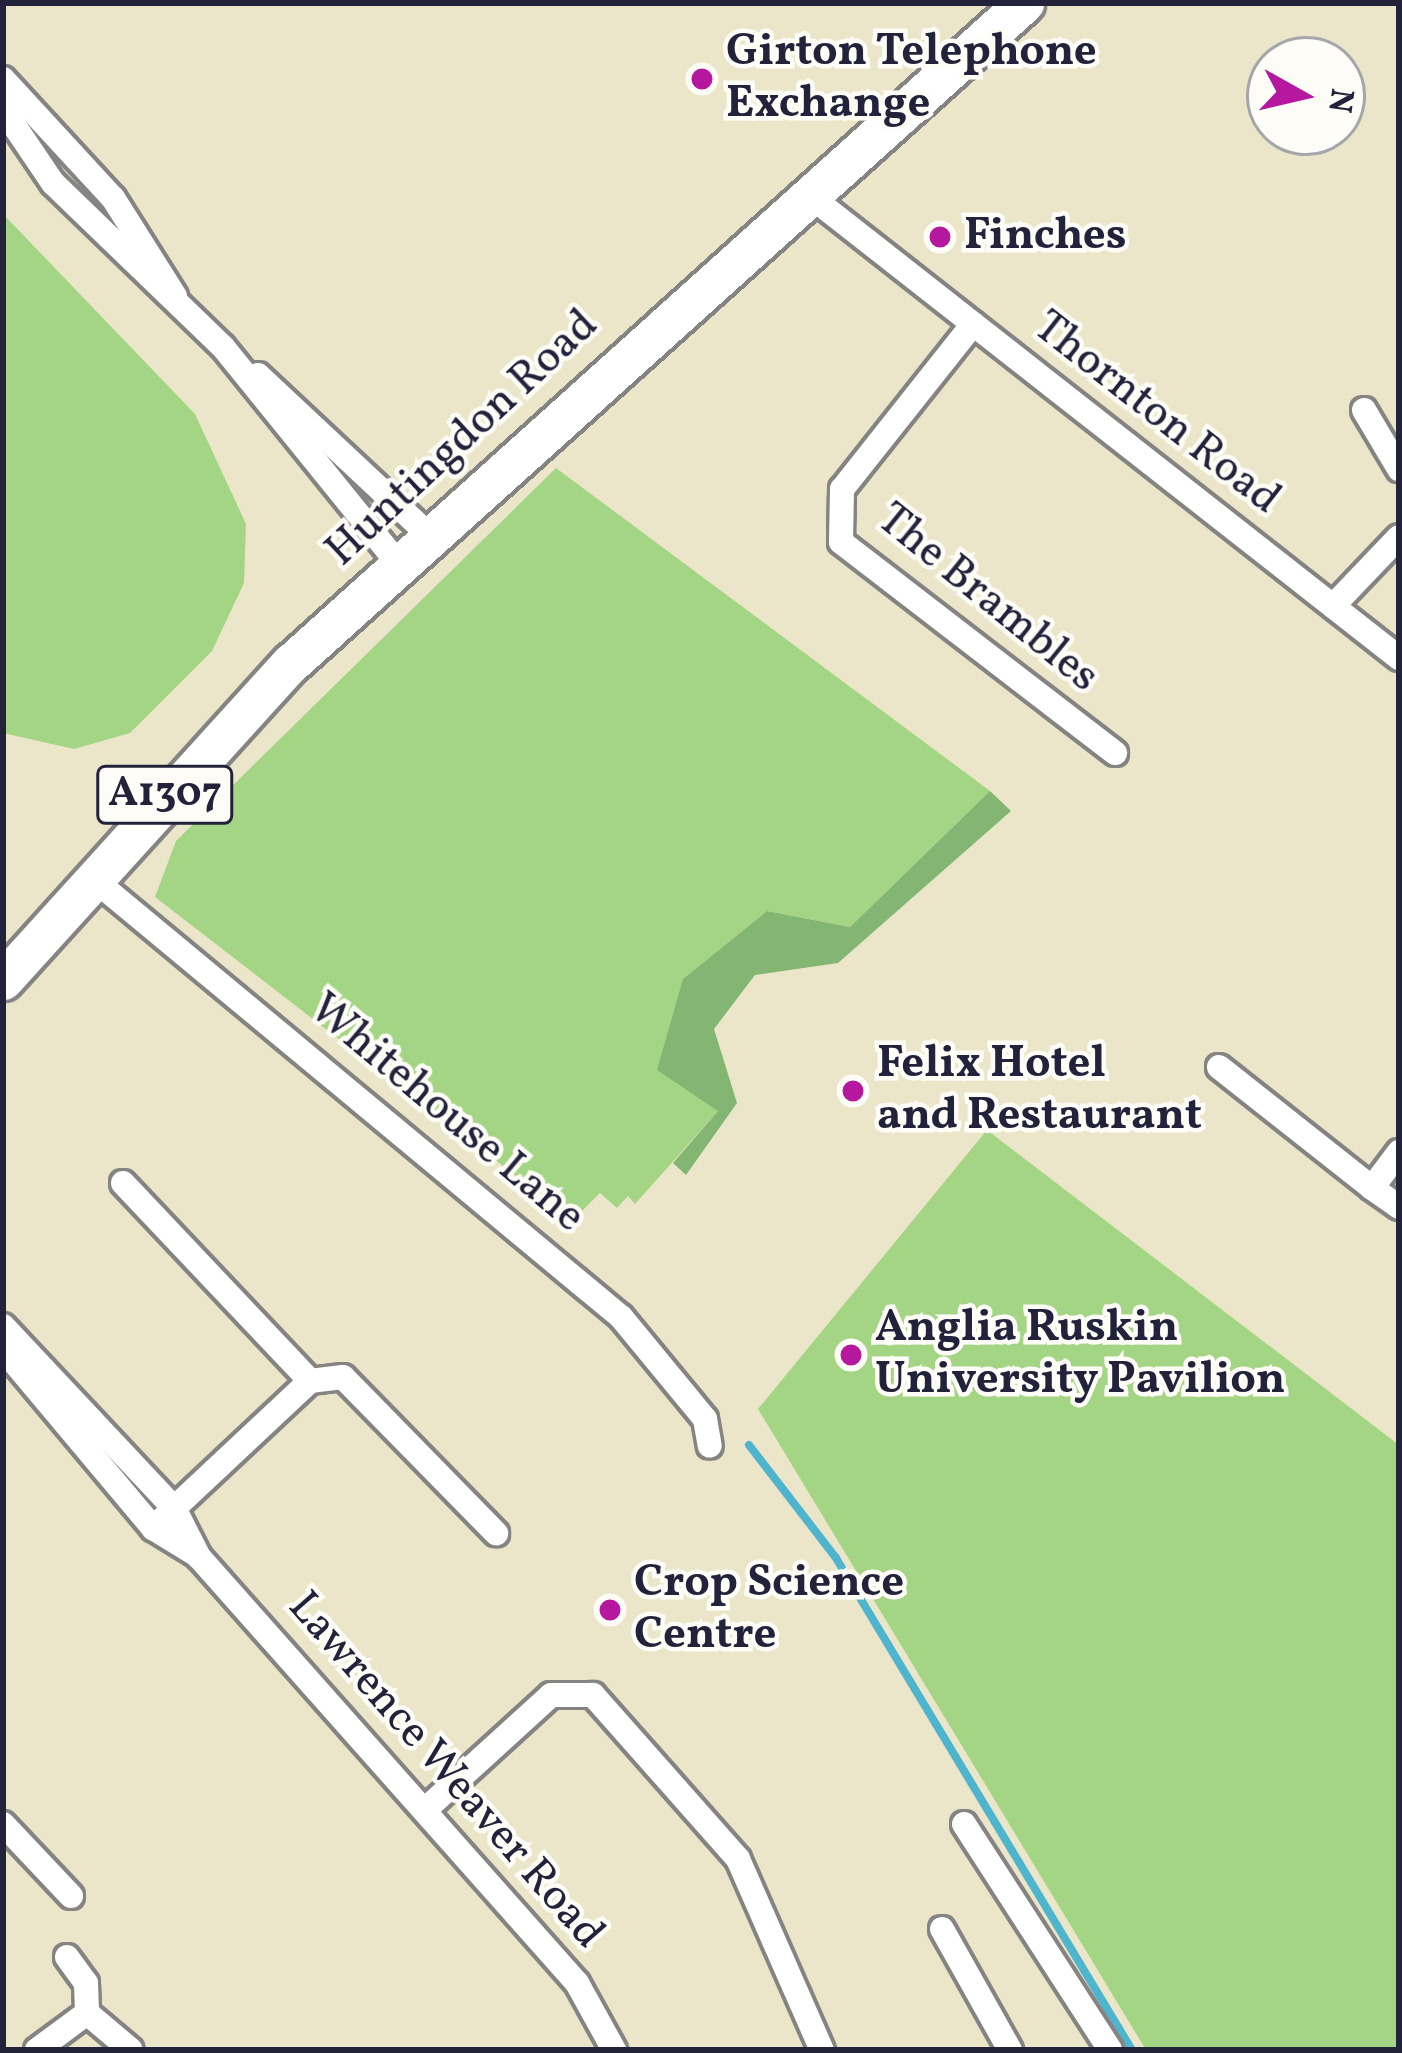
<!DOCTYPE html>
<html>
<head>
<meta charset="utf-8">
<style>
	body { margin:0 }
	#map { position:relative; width:1402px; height:2053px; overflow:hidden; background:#ebe6c9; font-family:Vollkorn,serif }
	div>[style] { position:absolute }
	.green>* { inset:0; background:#a4d584 }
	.forest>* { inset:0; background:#83b672 }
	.stream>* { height:8px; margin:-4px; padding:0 4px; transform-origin:4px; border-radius:4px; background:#4fb4ce }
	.roads { filter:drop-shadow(3px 0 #868482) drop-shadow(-3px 0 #868482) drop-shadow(0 3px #868482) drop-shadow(0 -3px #868482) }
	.minor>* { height:24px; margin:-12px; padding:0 12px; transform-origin:12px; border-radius:12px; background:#fff }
	.primary>* { height:39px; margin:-19.5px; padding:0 19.5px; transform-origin:19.5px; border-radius:19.5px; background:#fff }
	.dots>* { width:33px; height:33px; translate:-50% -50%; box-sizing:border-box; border:6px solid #fdfcf7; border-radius:50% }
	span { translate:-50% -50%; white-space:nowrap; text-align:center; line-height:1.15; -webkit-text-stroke:9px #fdfcf7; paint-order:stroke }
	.shield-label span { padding:3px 9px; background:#fdfcf7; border:3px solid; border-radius:9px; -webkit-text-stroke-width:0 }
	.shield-label { font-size:42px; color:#22223b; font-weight:700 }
	.poi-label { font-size:45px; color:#22223b; font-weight:700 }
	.left { translate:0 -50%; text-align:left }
	.street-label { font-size:45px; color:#22223b }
	.frame { position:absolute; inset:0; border:6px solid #22223b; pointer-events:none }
	.north { position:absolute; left:1246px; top:36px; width:120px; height:120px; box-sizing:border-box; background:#fdfcf7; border:3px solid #a5a5ac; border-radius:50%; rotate:98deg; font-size:33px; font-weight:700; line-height:48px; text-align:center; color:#22223b }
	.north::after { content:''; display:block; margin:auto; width:42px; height:54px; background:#b5179e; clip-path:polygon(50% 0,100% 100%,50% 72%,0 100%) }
</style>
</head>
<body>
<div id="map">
	<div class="green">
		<i style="clip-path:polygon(3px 214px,195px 414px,246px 524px,244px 583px,212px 651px,130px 733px,74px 749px,3px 733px)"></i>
		<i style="clip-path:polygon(556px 468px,990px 791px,850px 927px,767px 911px,683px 979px,718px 1111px,635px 1204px,628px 1196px,617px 1208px,600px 1193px,573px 1220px,155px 897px,176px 841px)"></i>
		<i style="clip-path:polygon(987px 1130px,1399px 1445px,1399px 2050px,1146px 2050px,758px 1409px)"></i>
	</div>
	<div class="forest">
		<i style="clip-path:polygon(990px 791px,1011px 811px,838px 963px,755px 975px,714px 1029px,737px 1103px,686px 1175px,673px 1163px,718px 1111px,657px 1070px,683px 979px,767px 911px,850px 927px)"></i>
	</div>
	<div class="stream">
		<i style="left:749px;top:1445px;width:143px;rotate:52.4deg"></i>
		<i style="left:836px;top:1558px;width:574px;rotate:58.97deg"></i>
	</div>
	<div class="roads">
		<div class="minor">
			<i style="left:3px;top:79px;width:162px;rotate:47.3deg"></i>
			<i style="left:113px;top:198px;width:116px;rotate:57.7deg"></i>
			<i style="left:3px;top:109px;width:89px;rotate:56deg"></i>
			<i style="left:53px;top:183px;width:236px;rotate:44deg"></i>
			<i style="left:223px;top:347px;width:279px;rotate:51deg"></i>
			<i style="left:805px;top:192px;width:755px;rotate:38.11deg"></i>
			<i style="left:973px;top:324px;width:211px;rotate:128.4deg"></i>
			<i style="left:842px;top:489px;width:53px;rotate:91.1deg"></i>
			<i style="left:841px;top:542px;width:346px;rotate:37.6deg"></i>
			<i style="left:258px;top:375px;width:234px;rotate:43.1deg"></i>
			<i style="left:1364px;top:410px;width:69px;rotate:59.3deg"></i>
			<i style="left:1333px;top:606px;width:95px;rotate:-46.3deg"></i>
			<i style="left:91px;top:877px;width:689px;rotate:39.7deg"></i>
			<i style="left:621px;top:1317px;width:132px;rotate:50.5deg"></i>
			<i style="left:705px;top:1419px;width:27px;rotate:80deg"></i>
			<i style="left:1219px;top:1067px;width:195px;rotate:38.3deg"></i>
			<i style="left:1399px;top:1152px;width:45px;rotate:126.9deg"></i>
			<i style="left:1372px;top:1188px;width:33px;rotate:35deg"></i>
			<i style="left:123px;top:1183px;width:272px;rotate:46.6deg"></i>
			<i style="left:3px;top:1326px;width:250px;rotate:46.8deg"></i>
			<i style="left:174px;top:1508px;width:55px;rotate:63deg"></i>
			<i style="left:199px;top:1557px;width:570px;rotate:48.42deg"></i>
			<i style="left:577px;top:1983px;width:77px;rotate:61.1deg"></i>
			<i style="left:3px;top:1349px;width:234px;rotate:50deg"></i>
			<i style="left:153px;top:1528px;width:52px;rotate:31.5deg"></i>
			<i style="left:153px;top:1528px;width:215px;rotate:-43.1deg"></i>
			<i style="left:310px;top:1381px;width:33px;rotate:-7deg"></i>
			<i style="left:343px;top:1377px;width:219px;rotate:45.6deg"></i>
			<i style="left:427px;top:1808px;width:168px;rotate:-42.3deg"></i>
			<i style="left:551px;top:1695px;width:42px"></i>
			<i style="left:593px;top:1695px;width:219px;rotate:48.5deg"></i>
			<i style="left:738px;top:1859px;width:209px;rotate:66.3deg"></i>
			<i style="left:3px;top:1824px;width:99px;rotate:46.6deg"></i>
			<i style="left:964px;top:1824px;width:269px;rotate:57.1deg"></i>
			<i style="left:942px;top:1929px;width:139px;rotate:60.7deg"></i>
			<i style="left:67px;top:1957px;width:32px;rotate:54deg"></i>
			<i style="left:86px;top:1983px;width:30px;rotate:88deg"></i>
			<i style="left:37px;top:2050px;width:62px;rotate:-36.5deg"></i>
			<i style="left:87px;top:2013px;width:57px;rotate:40.1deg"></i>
		</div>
		<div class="primary">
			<i style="left:3px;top:980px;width:427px;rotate:-47.8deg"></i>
			<i style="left:290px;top:664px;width:988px;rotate:-42deg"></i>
		</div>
	</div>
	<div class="dots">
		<i style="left:702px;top:79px;background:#b5179e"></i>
		<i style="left:940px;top:237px;background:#b5179e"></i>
		<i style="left:853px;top:1091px;background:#b5179e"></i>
		<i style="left:851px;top:1355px;background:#b5179e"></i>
		<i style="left:610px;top:1610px;background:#b5179e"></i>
	</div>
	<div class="shield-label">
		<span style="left:165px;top:795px">A1307</span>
	</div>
	<div class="poi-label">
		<span class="left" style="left:726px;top:79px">Girton Telephone<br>Exchange</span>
		<span class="left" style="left:964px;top:237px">Finches</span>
		<span class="left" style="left:877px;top:1091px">Felix Hotel<br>and Restaurant</span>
		<span class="left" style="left:875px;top:1355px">Anglia Ruskin<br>University Pavilion</span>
		<span class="left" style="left:634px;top:1610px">Crop Science<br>Centre</span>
	</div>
	<div class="street-label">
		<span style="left:1156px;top:414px;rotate:38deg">Thornton Road</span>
		<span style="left:463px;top:439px;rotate:-43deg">Huntingdon Road</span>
		<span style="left:987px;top:599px;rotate:39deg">The Brambles</span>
		<span style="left:446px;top:1114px;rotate:40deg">Whitehouse Lane</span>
		<span style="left:445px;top:1771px;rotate:49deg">Lawrence Weaver Road</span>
	</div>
	<div class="frame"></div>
	<div class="north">N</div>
</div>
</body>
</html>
